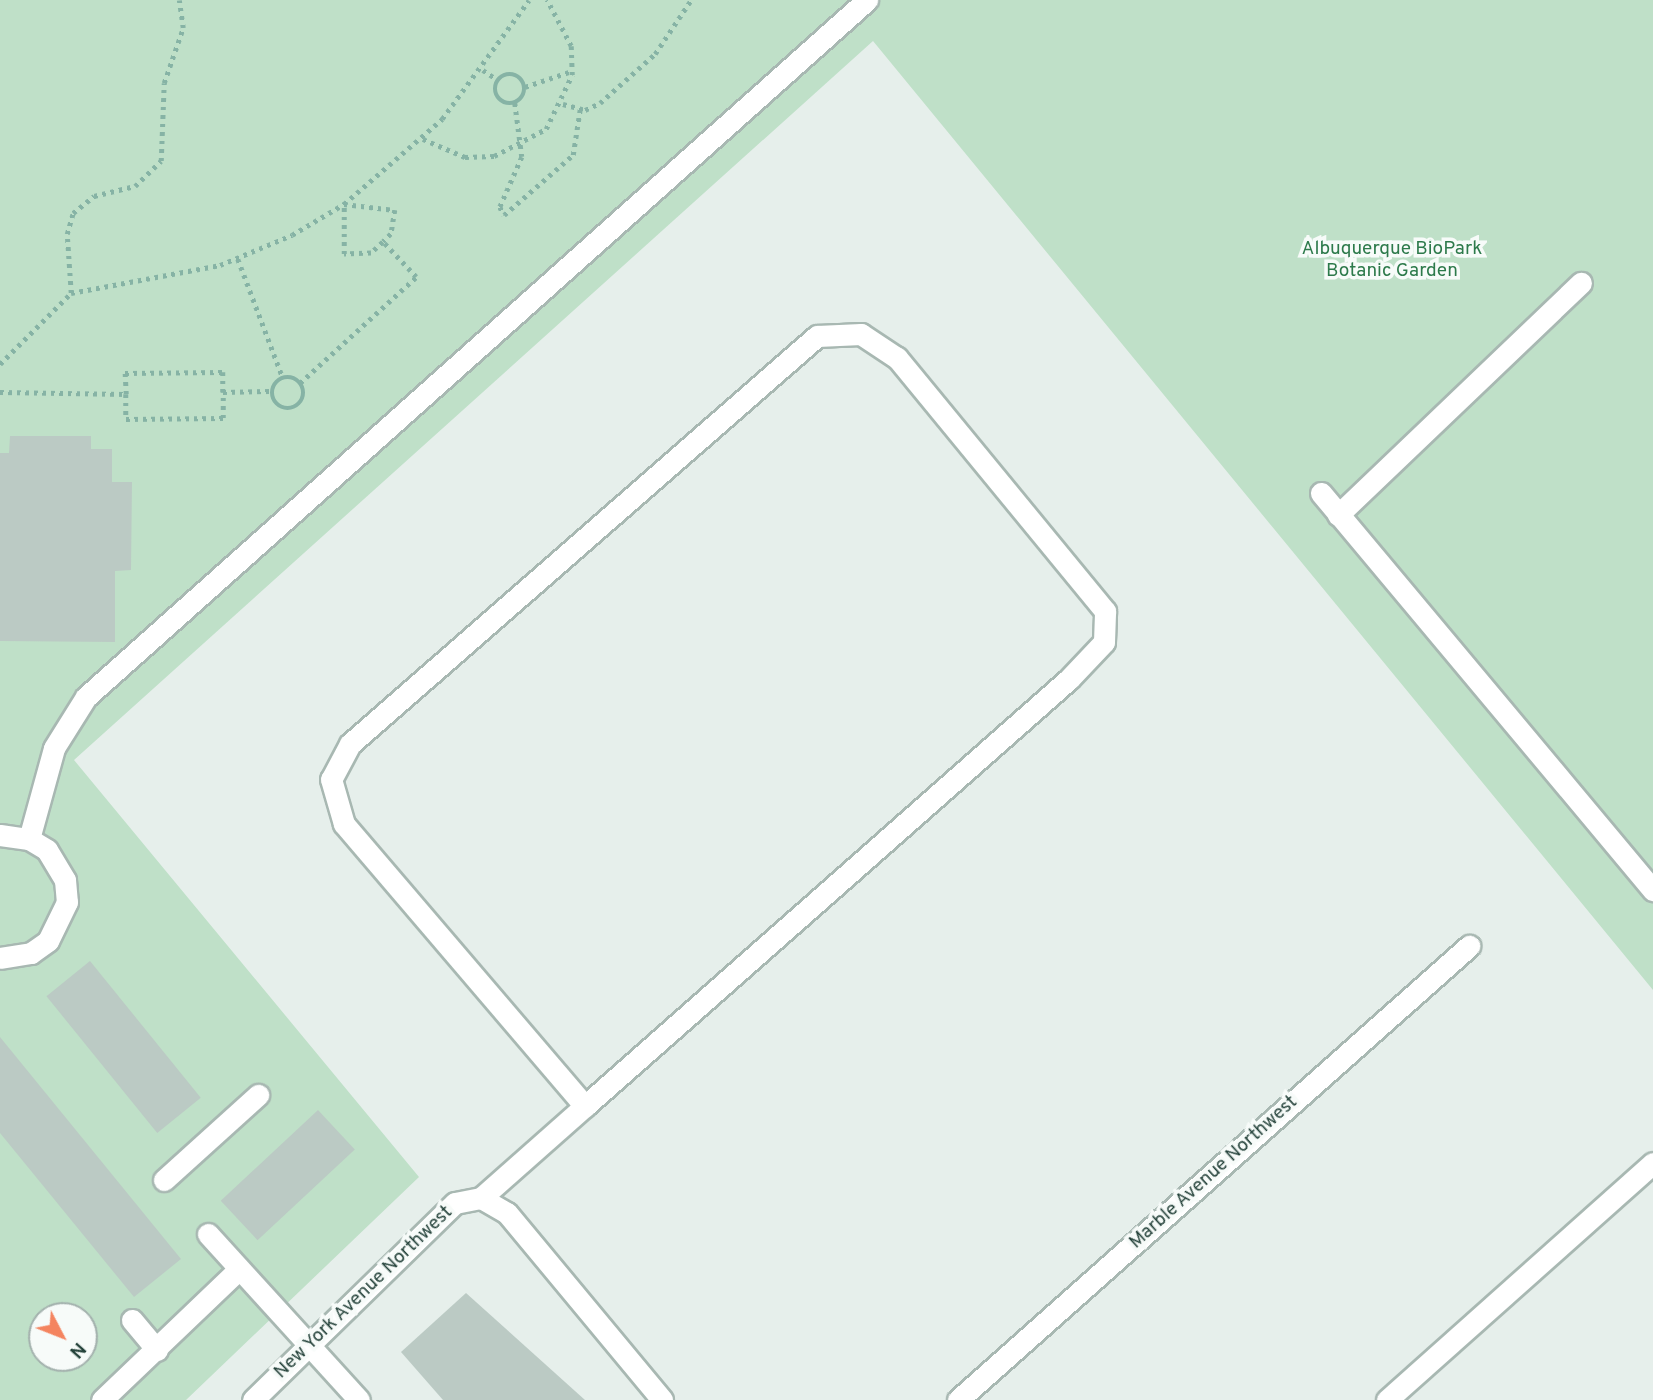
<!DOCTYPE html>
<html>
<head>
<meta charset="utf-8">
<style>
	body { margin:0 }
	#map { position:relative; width:1653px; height:1400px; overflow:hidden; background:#e6efeb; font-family:Overpass,sans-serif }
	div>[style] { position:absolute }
	.green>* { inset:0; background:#bfe0c8 }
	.building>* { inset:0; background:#bbcac4; transform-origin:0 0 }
	.path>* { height:4.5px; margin-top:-2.25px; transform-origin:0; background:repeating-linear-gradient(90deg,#86b3a5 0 3.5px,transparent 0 8.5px) }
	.path>.ring { margin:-2.25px; padding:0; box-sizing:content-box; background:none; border:4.5px solid #86b3a5; border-radius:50% }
	.roads { filter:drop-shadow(2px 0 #a8b8b2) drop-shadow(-2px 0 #a8b8b2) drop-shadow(0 2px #a8b8b2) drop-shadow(0 -2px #a8b8b2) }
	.minor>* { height:21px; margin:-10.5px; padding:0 10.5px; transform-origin:10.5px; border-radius:10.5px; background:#fff }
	span { translate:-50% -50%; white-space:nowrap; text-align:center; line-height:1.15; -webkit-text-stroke:7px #f7fbf9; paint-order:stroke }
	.park-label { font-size:19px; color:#2d7a4b }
	.street-label { font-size:19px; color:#24423a }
	.north { position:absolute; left:28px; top:1302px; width:70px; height:70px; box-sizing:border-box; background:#f7fbf9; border:2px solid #a3b1ad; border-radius:50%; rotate:132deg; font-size:19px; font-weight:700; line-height:28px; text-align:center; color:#24423a }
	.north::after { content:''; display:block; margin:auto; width:24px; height:32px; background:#f4845f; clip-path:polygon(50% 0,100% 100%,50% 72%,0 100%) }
</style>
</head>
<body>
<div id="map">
	<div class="green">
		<i style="clip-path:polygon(evenodd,0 0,1653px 0,1653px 990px,873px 41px,74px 760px,419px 1177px,186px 1400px,0 1400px,0 0,42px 1316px,84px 1316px,84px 1358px,42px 1358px,42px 1316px)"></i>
	</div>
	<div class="building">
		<i style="clip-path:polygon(10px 436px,91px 436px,91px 449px,112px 449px,112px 482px,132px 482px,131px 570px,115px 571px,115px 642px,0 641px,0 453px,9px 453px)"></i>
		<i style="left:90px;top:961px;width:176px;height:56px;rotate:51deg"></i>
		<i style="clip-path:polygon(0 1037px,181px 1259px,134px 1297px,0 1133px)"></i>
		<i style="left:318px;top:1110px;width:54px;height:133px;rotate:47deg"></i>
		<i style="clip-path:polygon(466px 1293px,585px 1400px,443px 1400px,401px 1352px)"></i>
	</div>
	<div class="path">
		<i style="left:483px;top:70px;width:18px;rotate:34deg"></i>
		<i class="ring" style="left:495px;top:74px;width:25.5px;height:25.5px"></i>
		<i style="left:525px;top:87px;width:50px;rotate:-18.8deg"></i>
		<i style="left:515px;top:103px;width:54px;rotate:82.6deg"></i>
		<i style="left:522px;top:157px;width:55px;rotate:113.7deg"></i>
		<i style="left:500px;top:207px;width:9px;rotate:63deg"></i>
		<i style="left:504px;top:215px;width:91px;rotate:-41deg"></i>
		<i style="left:573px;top:155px;width:47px;rotate:-81.3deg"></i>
		<i style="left:563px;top:104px;width:23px;rotate:15deg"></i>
		<i style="left:585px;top:110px;width:17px;rotate:-25deg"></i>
		<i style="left:600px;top:103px;width:74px;rotate:-41.7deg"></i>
		<i style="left:655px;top:54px;width:65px;rotate:-56.3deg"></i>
		<i style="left:423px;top:139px;width:46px;rotate:23.2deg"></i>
		<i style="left:465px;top:157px;width:29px;rotate:-2deg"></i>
		<i style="left:494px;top:156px;width:59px;rotate:-27.4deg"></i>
		<i style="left:546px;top:129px;width:60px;rotate:-64.3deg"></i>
		<i style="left:572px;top:75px;width:29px;rotate:-92deg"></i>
		<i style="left:571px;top:46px;width:52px;rotate:-117.6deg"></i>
		<i style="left:238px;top:259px;width:127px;rotate:69.3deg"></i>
		<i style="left:71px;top:293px;width:59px;rotate:-93.9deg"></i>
		<i style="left:67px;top:234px;width:22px;rotate:-74deg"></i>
		<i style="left:73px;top:213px;width:27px;rotate:-39deg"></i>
		<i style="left:94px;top:196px;width:42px;rotate:-13.7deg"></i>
		<i style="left:135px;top:186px;width:36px;rotate:-44deg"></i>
		<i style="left:161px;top:161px;width:78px;rotate:-87.8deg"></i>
		<i style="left:164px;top:83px;width:58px;rotate:-70.9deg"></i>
		<i style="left:183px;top:28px;width:28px;rotate:-98deg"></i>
		<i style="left:0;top:364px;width:100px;rotate:-45deg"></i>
		<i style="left:71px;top:293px;width:152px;rotate:-10.6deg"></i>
		<i style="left:220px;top:265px;width:78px;rotate:-22.6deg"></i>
		<i style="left:292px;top:235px;width:61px;rotate:-30.8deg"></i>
		<i style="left:344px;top:204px;width:130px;rotate:-40.9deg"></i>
		<i style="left:442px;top:119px;width:147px;rotate:-53.8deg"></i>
		<i class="ring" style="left:272px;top:377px;width:27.5px;height:27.5px"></i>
		<i style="left:300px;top:383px;width:157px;rotate:-42.4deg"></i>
		<i style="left:416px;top:277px;width:48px;rotate:-133.3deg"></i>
		<i style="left:383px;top:242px;width:16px;rotate:137deg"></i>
		<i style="left:371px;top:253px;width:27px;rotate:178deg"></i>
		<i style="left:344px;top:254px;width:50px;rotate:-90deg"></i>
		<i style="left:344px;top:204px;width:51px;rotate:6.7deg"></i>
		<i style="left:395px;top:210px;width:24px;rotate:99deg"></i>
		<i style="left:391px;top:234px;width:11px;rotate:135deg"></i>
		<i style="left:0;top:392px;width:126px;rotate:0.9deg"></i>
		<i style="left:126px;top:394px;width:21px;rotate:-93deg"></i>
		<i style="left:125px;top:373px;width:98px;rotate:-0.6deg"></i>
		<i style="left:223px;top:372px;width:20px;rotate:90deg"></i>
		<i style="left:223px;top:392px;width:48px;rotate:-1.2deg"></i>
		<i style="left:126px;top:394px;width:25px;rotate:90deg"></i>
		<i style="left:126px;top:419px;width:97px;rotate:-0.6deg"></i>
		<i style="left:223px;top:418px;width:26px;rotate:-90deg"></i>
	</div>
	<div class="roads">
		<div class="minor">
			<i style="left:1321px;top:493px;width:518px;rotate:50.1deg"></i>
			<i style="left:1338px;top:515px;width:336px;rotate:-43.7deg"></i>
			<i style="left:0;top:835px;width:29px;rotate:8deg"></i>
			<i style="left:29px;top:839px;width:21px;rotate:31deg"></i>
			<i style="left:47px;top:850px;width:35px;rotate:59deg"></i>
			<i style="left:65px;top:880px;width:22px;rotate:85deg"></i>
			<i style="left:67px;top:902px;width:43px;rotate:116deg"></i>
			<i style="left:48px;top:941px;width:21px;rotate:145deg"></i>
			<i style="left:31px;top:953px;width:31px;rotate:171deg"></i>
			<i style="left:29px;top:839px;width:94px;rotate:-74.6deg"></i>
			<i style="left:54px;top:748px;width:60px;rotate:-57.9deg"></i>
			<i style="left:86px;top:697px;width:1047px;rotate:-41.75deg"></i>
			<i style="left:164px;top:1180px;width:127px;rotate:-42.1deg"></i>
			<i style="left:481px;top:1198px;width:30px;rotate:30deg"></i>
			<i style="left:507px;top:1213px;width:243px;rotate:50.3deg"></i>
			<i style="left:208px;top:1234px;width:224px;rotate:47.7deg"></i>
			<i style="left:132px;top:1320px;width:39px;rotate:50deg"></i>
			<i style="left:102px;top:1400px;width:188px;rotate:-43.7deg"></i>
			<i style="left:253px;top:1400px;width:282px;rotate:-44.3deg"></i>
			<i style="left:455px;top:1203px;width:26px;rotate:-11deg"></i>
			<i style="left:481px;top:1198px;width:139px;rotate:-41.5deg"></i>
			<i style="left:585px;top:1106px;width:645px;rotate:-41.42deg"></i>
			<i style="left:1069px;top:679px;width:51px;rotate:-46.6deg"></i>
			<i style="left:1104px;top:642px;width:31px;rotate:-88deg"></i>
			<i style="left:1105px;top:611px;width:328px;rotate:-129.4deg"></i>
			<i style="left:897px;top:358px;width:43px;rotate:-146.3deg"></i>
			<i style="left:861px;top:334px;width:44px;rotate:177.4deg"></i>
			<i style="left:817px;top:336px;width:620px;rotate:138.86deg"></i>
			<i style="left:350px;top:744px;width:40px;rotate:118deg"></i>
			<i style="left:331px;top:779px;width:47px;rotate:73.9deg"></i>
			<i style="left:344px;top:824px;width:371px;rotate:49.5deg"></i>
			<i style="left:958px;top:1400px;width:684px;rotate:-41.62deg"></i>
			<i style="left:1387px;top:1400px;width:356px;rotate:-41.7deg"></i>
		</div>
	</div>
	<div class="park-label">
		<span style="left:1392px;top:261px">Albuquerque BioPark<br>Botanic Garden</span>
	</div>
	<div class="street-label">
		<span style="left:1214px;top:1173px;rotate:-42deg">Marble Avenue Northwest</span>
		<span style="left:364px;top:1293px;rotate:-44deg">New York Avenue Northwest</span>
	</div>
	<div class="north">N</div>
</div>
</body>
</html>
